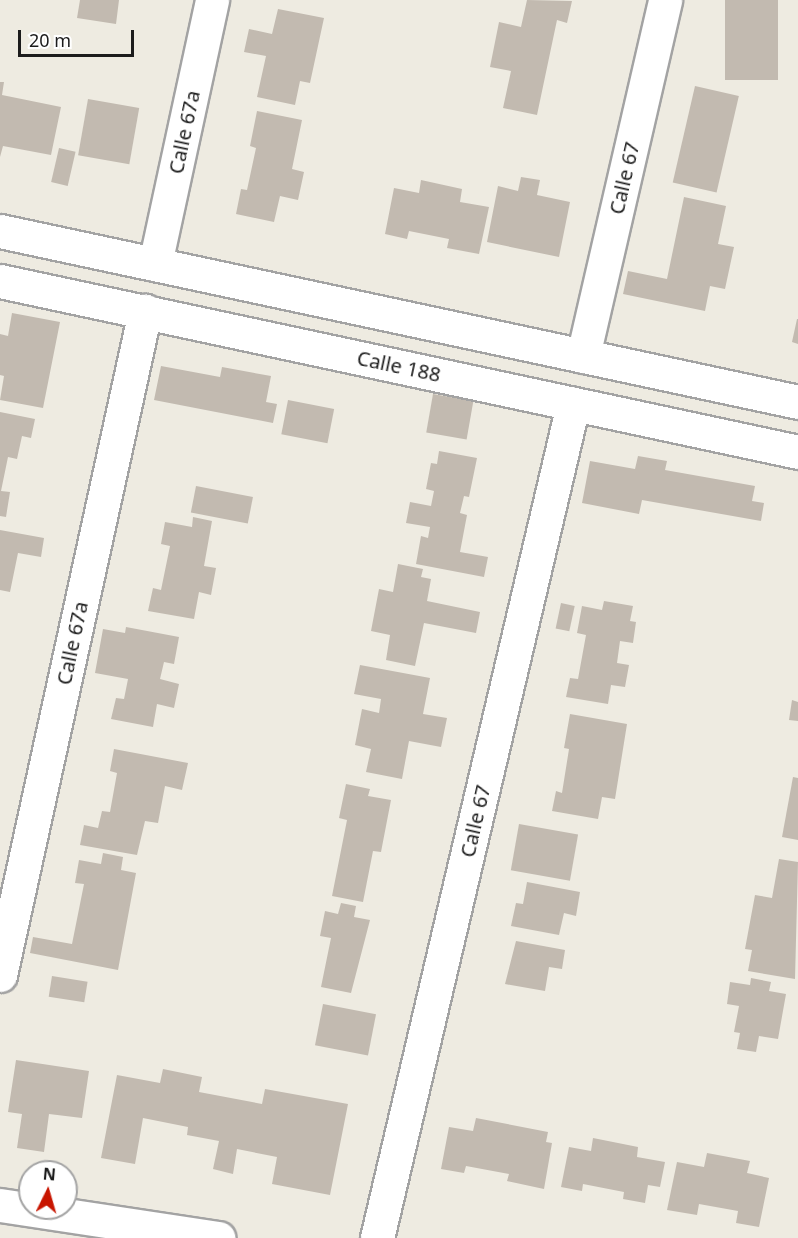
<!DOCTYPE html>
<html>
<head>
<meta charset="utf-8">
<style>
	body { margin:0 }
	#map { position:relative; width:798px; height:1238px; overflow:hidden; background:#eeebe1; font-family:"Noto Sans",sans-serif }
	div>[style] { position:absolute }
	.building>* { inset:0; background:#c2bab0; transform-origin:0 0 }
	.roads { filter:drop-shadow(2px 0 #a3a3a3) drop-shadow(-2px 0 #a3a3a3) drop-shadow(0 2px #a3a3a3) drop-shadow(0 -2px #a3a3a3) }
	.minor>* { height:33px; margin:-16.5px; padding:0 16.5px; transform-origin:16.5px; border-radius:16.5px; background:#fff }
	span { translate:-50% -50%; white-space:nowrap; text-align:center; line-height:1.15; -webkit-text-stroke:5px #fff; paint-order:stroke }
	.street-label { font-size:20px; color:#1c1c1c }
	.north { position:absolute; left:18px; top:1160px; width:60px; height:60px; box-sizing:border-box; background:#fff; border:2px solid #a4a4a4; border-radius:50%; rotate:5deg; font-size:16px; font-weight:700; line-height:24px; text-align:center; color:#1c1c1c }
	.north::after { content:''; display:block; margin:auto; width:21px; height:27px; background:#c81500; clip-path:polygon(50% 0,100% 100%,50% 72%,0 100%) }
	.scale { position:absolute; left:18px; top:30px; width:116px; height:27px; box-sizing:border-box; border:3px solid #1c1c1c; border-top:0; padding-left:8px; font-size:18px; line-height:21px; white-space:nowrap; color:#1c1c1c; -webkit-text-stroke:4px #fff; paint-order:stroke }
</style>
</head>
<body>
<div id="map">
	<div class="building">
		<i style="clip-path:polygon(80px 0,119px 0,116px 24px,77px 18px)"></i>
		<i style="clip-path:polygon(527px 0,572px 1px,567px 23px,557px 20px,537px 115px,503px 108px,511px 71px,490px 67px,499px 22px,521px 27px)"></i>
		<i style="left:725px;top:0;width:53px;height:80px"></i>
		<i style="clip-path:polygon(278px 9px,324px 18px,310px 83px,300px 81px,295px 105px,257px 97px,266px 56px,244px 52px,249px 29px,272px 34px)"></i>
		<i style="clip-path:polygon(0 82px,4px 82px,2px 95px,61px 107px,51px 155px,3px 146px,0 157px)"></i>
		<i style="left:695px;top:86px;width:45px;height:99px;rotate:13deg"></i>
		<i style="left:88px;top:99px;width:52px;height:57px;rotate:10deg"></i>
		<i style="clip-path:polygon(257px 111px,302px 120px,292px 169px,304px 172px,298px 200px,280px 196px,274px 222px,236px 214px,241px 189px,247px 190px,256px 148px,250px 146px)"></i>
		<i style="left:59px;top:148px;width:17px;height:35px;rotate:13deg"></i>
		<i style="clip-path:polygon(521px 177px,540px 180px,537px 195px,570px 202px,559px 257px,487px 242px,498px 186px,518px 191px)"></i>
		<i style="clip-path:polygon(421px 180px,462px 189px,460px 202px,489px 207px,479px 254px,447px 248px,449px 239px,409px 231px,407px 239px,385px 234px,394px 188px,419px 193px)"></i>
		<i style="clip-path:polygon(684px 197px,726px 206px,718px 244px,734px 247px,725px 289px,710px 286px,705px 311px,623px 294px,628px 271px,667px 279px)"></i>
		<i style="clip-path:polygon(12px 313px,60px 322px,43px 408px,0 400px,4px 376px,0 375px,0 334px,8px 336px)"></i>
		<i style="clip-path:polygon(797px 319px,798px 319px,798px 344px,792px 342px)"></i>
		<i style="clip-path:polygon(161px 366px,220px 377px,222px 367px,271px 376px,266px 402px,277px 404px,273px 423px,154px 400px)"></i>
		<i style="left:433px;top:394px;width:41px;height:39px;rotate:10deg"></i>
		<i style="left:288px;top:400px;width:47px;height:35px;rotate:11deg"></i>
		<i style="clip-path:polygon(0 412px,35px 419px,31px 438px,22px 436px,17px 459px,8px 457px,1px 491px,10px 492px,6px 517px,0 516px)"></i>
		<i style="clip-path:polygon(439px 451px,477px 458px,469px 497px,464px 496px,460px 513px,467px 515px,460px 552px,488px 557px,484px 577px,416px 564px,421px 536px,428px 538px,430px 527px,406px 523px,410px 502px,431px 506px,434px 491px,426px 489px,431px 463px,437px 464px)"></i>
		<i style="clip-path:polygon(638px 456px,667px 461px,665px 470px,755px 486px,752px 501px,764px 503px,761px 521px,642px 500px,639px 514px,582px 503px,590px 461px,635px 469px)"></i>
		<i style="left:196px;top:486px;width:58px;height:27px;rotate:11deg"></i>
		<i style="clip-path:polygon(193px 517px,212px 521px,204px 566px,216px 568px,211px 595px,199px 592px,194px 619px,148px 611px,153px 588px,161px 590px,170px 546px,161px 544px,165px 522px,192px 527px)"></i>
		<i style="clip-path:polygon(0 530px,44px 538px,41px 557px,18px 553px,10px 592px,0 590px)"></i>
		<i style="clip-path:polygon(398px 564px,423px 569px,421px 577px,431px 579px,427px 601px,480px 612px,476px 633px,424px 623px,415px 666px,386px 660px,390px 635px,371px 631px,379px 589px,393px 592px)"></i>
		<i style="clip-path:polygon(604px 601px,633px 606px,630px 621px,636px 622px,633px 643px,620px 641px,617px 663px,629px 665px,625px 687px,611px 685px,608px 704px,566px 697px,570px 678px,578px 679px,586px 635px,577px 633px,582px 606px,602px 610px)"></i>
		<i style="left:561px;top:603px;width:14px;height:26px;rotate:12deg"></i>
		<i style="clip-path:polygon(126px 627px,179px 637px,174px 664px,164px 662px,160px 679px,179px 684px,174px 708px,157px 704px,153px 727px,111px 719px,116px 698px,124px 699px,128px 679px,95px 673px,103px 629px,125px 633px)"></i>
		<i style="clip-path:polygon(360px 665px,430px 678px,423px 714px,447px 718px,441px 747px,409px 741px,402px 779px,366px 772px,371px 749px,355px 745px,362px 709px,379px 713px,381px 699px,354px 694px)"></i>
		<i style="clip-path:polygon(792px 700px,798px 702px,798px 721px,789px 720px)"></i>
		<i style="clip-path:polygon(570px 714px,627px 724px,615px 799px,602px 797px,598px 819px,552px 811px,556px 791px,562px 793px,569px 749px,564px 748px)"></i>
		<i style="clip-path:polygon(114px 749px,188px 763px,182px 790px,165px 786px,158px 823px,145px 821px,137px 855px,80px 845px,84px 825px,98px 828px,102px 811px,110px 812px,117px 773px,110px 771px)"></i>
		<i style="clip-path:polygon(793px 777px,798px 778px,798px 840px,782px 837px)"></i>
		<i style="clip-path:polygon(346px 784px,370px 789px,368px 796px,391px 800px,381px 852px,373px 851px,363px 902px,332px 896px,347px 820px,339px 818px)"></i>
		<i style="left:519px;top:824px;width:60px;height:47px;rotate:10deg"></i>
		<i style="clip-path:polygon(103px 853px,123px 857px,121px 870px,136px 873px,118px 970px,30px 953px,33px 937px,72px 944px,84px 884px,75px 883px,79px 860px,101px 864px)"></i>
		<i style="clip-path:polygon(779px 859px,798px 862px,795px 979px,748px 971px,752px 950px,745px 949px,755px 895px,772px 898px)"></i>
		<i style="clip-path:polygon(527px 882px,580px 892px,576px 916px,564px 913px,559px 935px,511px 926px,516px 903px,523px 904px)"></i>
		<i style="clip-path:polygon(341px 903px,356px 906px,354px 917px,370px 920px,351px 993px,321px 987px,331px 938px,320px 936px,325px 911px,338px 914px)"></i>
		<i style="clip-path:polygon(516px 941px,565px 950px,562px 969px,549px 967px,545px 991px,505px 984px)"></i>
		<i style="left:52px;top:976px;width:36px;height:21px;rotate:9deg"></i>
		<i style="clip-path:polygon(751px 978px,771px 982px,769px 991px,786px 994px,778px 1039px,759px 1036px,756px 1052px,737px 1049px,740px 1033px,734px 1032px,739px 1006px,727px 1004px,730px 982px,750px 985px)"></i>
		<i style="left:323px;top:1004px;width:54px;height:42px;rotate:11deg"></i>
		<i style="clip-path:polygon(16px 1060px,89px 1071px,82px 1118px,49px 1114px,44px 1152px,17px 1148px,22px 1114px,8px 1112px)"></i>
		<i style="clip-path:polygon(163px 1069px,202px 1077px,199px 1092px,262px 1104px,265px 1089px,348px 1104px,330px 1195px,272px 1184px,277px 1157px,237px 1149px,233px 1174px,213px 1169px,219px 1141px,187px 1135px,188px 1127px,143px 1118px,135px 1164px,101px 1158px,117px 1075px,160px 1083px)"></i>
		<i style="clip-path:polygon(476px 1118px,548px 1132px,546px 1142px,552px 1143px,544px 1189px,507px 1181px,509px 1174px,466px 1166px,464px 1173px,441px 1169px,449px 1127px,473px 1131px)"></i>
		<i style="clip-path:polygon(593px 1138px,638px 1147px,637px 1157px,665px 1162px,660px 1187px,648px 1185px,645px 1203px,623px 1199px,624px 1192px,583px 1184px,582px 1191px,561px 1187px,569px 1147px,591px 1151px)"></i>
		<i style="clip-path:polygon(707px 1153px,750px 1161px,747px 1173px,769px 1178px,759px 1227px,736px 1223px,738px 1211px,699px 1204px,697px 1215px,667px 1210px,677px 1162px,704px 1167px)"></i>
	</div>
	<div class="roads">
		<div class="minor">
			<i style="left:0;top:231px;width:816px;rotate:12.09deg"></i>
			<i style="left:155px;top:264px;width:270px;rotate:-77.8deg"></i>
			<i style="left:0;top:281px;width:816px;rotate:12.09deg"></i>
			<i style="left:583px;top:356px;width:365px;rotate:-77deg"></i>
			<i style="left:0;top:975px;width:680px;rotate:-77.68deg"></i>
			<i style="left:0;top:1205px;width:221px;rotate:8.6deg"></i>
			<i style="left:377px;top:1238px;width:857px;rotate:-76.77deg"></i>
		</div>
	</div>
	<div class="street-label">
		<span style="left:184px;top:132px;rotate:-78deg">Calle 67a</span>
		<span style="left:624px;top:178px;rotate:-77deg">Calle 67</span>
		<span style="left:399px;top:366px;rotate:12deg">Calle 188</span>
		<span style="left:72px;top:643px;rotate:-78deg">Calle 67a</span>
		<span style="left:475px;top:821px;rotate:-77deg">Calle 67</span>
	</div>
	<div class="north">N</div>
	<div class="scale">20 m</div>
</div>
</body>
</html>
